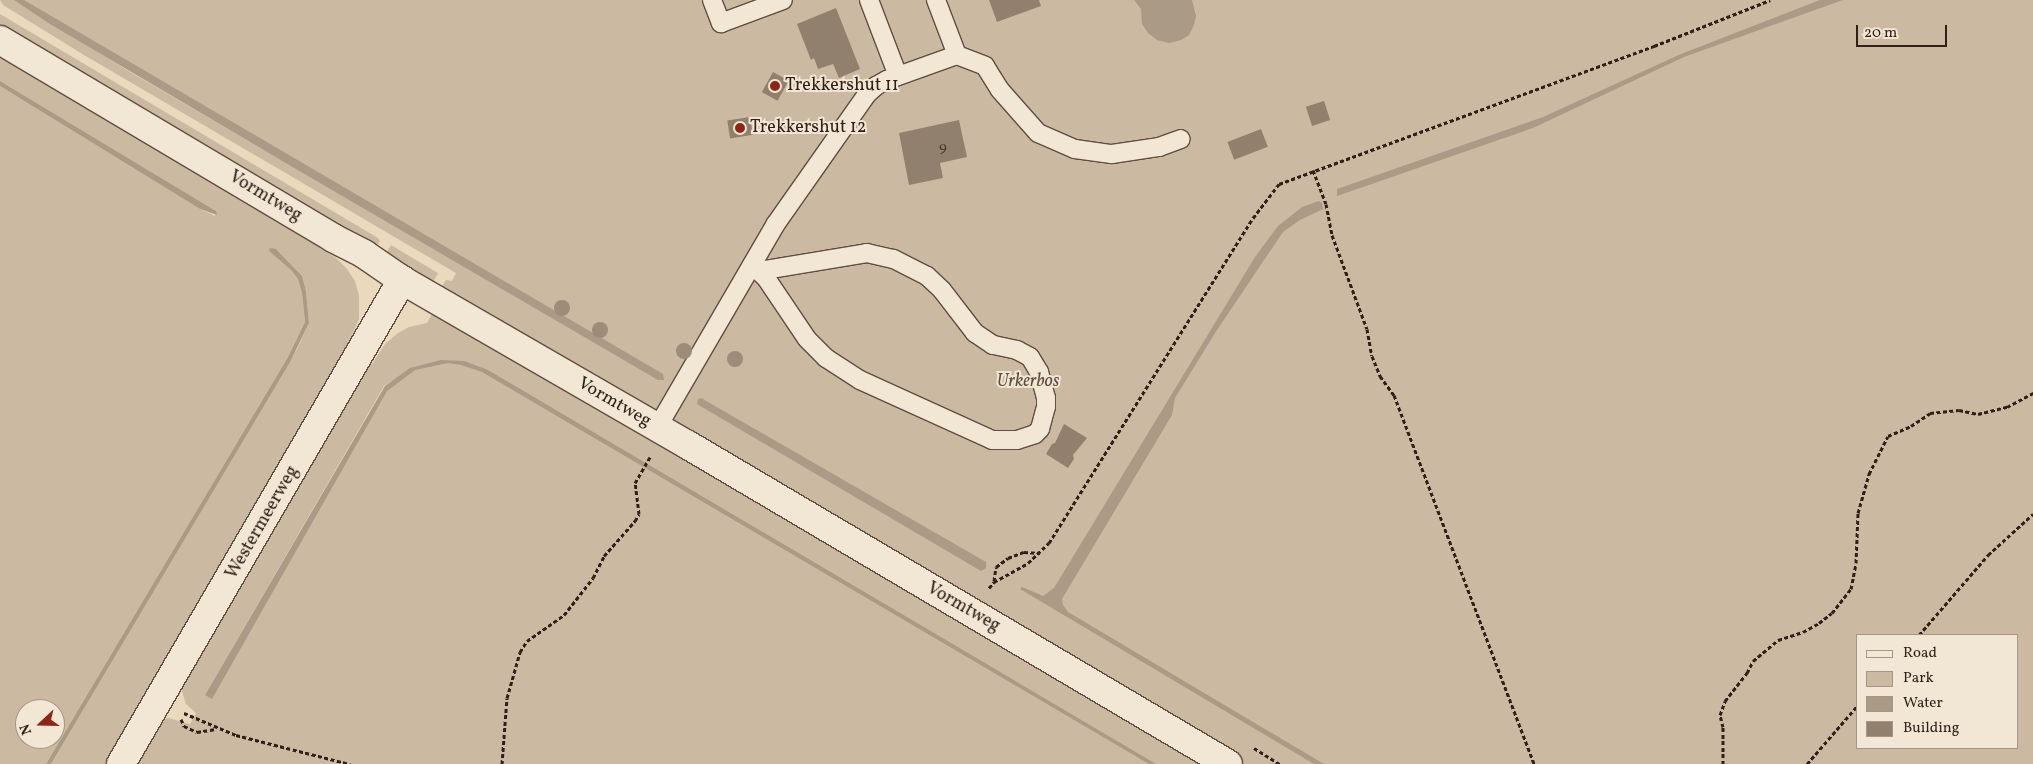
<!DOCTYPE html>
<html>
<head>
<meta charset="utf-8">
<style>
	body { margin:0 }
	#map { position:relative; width:2033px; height:764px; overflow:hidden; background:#ebd9bd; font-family:Vollkorn,serif }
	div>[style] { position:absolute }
	.green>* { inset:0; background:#cbb9a1; transform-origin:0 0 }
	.water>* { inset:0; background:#ab9a85 }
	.building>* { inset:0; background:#91806e; transform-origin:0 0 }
	.path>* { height:3px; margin-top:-1.5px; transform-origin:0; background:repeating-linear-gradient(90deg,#301f18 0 4px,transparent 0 6.5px) }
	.roads { filter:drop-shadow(1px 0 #5f4e41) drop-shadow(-1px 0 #5f4e41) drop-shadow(0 1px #5f4e41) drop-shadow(0 -1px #5f4e41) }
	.lane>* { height:18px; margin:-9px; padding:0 9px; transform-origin:9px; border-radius:9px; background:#f2e6d4 }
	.street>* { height:28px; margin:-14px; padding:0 14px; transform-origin:14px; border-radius:14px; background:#f2e6d4 }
	.trees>* { width:16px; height:16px; margin:-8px; border-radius:50%; background:#9d8c79 }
	.dots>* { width:14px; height:14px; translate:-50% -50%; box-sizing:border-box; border:2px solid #f2e6d4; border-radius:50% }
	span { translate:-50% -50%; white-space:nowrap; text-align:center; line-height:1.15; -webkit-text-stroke:4px #f2e6d4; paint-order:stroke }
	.number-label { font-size:15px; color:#48372e }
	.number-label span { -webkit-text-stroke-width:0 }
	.poi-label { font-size:18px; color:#301f18 }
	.left { translate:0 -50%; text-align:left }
	.street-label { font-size:18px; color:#301f18 }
	.park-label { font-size:18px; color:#5e4d41; font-style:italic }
	.legend { position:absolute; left:1856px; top:634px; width:162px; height:115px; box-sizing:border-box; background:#f2e6d4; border:1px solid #a49689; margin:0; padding:6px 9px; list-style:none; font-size:15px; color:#301f18 }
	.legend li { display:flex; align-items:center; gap:10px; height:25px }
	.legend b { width:25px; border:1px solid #a49689 }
	.north { position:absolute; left:15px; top:699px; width:50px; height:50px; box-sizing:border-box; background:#f2e6d4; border:1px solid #a49689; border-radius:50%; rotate:249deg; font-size:14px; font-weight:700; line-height:20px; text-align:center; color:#301f18 }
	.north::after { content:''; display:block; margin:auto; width:18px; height:22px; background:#8f2418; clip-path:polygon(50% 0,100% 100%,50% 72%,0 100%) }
	.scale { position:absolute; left:1856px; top:25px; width:91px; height:22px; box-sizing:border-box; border:2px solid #301f18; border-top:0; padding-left:6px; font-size:15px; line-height:18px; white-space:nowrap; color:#301f18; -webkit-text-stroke:4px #f2e6d4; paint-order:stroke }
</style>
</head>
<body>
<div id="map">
	<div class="green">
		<i style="clip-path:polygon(evenodd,0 0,14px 0,130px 72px,461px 265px,23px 0,2033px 0,2033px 764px,133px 764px,158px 721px,168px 718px,190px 724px,196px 713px,186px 704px,180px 685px,368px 362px,372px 364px,385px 344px,398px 333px,409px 327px,427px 323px,445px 292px,440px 289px,446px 280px,452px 281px,456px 273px,84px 55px,3px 5px,0 0,393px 380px,207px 695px,205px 695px,384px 386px,393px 380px,0 0,1857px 635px,2017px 635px,2017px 748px,1857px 748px,1857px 635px)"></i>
		<i style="clip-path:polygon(0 14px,378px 238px,380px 241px,374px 250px,0 28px)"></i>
		<i style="clip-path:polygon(evenodd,0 54px,323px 243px,320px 248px,335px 257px,347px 269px,355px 281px,359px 295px,359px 319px,346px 348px,348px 349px,197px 613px,105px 764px,51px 764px,297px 349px,309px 323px,306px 291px,302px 276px,276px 249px,269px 251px,291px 270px,298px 279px,302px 293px,305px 322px,288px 357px,46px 764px,0 764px,0 86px,200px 209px,215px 216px,216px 211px,0 81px,0 54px,25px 709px,55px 709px,55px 739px,25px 739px,25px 709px)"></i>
		<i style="left:391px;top:245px;width:55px;height:13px;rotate:31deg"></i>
	</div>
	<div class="water">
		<i style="clip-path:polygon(14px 0,24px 0,663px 374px,664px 380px,658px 380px,289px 165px,50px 24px)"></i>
		<i style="clip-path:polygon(1134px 0,1192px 0,1196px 16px,1194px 25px,1189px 35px,1181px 40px,1169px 43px,1157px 40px,1148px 33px,1142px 24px,1141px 9px)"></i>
		<i style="clip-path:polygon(1820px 0,1843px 0,1684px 57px,1533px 128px,1337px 196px,1337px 189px,1543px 117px,1681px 54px)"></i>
		<i style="clip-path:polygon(0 81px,216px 211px,217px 215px,200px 209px,0 86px)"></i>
		<i style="clip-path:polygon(1319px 201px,1322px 203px,1323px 209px,1300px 220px,1283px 232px,1215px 333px,1175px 398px,1172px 415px,1062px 599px,1063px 605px,1068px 612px,1324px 764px,1314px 764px,1020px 589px,1022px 587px,1043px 596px,1054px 588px,1255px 257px,1278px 226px,1302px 207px)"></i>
		<i style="clip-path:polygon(270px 248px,276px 249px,302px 276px,306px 291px,309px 323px,290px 362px,51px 764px,46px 764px,288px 357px,305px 322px,302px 293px,298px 279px,291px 270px,269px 251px)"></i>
		<i style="clip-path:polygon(441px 360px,464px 361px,488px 370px,1156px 764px,1149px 764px,482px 372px,461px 365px,448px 363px,415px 370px,387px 391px,212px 699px,205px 695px,385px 386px,410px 368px)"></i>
		<i style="clip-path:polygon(701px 398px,986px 562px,986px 568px,981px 571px,697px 404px,698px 399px)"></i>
	</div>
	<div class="building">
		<i style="clip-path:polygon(989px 0,1039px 0,1041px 6px,997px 22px)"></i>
		<i style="clip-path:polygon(836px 8px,860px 69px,839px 78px,833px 64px,818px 69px,814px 58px,811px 60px,797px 24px)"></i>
		<i style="left:773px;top:72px;width:18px;height:23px;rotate:29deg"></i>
		<i style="left:1324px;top:101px;width:20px;height:19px;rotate:72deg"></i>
		<i style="left:750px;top:117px;width:18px;height:23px;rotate:81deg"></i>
		<i style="clip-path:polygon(959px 120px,967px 157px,940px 163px,943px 178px,909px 185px,899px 133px)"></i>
		<i style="left:1261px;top:129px;width:19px;height:36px;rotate:69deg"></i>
		<i style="clip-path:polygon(1064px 424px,1087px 438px,1073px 455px,1074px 459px,1068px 468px,1046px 454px,1052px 444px,1055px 443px)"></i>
	</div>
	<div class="path">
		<i style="left:1313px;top:170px;width:36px;rotate:69deg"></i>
		<i style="left:1326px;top:204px;width:32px;rotate:79deg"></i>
		<i style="left:1332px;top:235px;width:100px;rotate:69.6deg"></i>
		<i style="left:1367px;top:329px;width:27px;rotate:80deg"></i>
		<i style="left:1372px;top:356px;width:22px;rotate:68deg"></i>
		<i style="left:1380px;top:376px;width:24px;rotate:54deg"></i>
		<i style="left:1394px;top:395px;width:395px;rotate:69.2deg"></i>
		<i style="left:994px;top:581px;width:14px;rotate:-82deg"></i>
		<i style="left:996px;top:567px;width:15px;rotate:-37deg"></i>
		<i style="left:1008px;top:558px;width:17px;rotate:-21deg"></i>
		<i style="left:1024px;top:552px;width:16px;rotate:4deg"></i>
		<i style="left:989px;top:588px;width:8px;rotate:-50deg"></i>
		<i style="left:994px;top:582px;width:39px;rotate:-29deg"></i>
		<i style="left:1028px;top:563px;width:29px;rotate:-44deg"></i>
		<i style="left:1049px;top:543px;width:384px;rotate:-57.9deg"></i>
		<i style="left:1253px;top:218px;width:43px;rotate:-52.6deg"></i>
		<i style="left:1279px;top:184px;width:400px;rotate:-20.2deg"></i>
		<i style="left:1654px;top:46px;width:125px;rotate:-21.6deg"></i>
		<i style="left:1919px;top:635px;width:106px;rotate:-49.2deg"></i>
		<i style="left:1988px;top:555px;width:61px;rotate:-42.3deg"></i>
		<i style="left:184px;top:713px;width:56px;rotate:22.9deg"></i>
		<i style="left:236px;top:735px;width:118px;rotate:14.3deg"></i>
		<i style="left:181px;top:719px;width:8px;rotate:67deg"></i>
		<i style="left:184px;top:726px;width:14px;rotate:25deg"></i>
		<i style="left:197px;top:732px;width:19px;rotate:-9deg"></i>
		<i style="left:1254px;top:748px;width:31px;rotate:32deg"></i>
		<i style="left:502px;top:764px;width:66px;rotate:-85.7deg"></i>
		<i style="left:507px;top:698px;width:48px;rotate:-74.2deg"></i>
		<i style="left:520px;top:652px;width:13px;rotate:-58deg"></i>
		<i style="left:527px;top:641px;width:45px;rotate:-35.1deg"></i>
		<i style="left:564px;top:615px;width:47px;rotate:-51.9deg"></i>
		<i style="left:593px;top:578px;width:25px;rotate:-63deg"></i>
		<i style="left:604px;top:556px;width:47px;rotate:-48.5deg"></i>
		<i style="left:635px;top:521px;width:8px;rotate:-60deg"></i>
		<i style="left:639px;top:514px;width:31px;rotate:-97deg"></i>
		<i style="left:635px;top:483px;width:30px;rotate:-60deg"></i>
		<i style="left:1723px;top:764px;width:37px;rotate:-90deg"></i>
		<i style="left:1723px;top:727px;width:12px;rotate:-104deg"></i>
		<i style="left:1720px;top:715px;width:15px;rotate:-70deg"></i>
		<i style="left:1725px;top:701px;width:36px;rotate:-52deg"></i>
		<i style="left:1747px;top:673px;width:13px;rotate:-63deg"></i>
		<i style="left:1753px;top:661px;width:33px;rotate:-40deg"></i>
		<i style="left:1778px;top:640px;width:26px;rotate:-18deg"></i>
		<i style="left:1803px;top:632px;width:18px;rotate:-29deg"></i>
		<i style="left:1819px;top:623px;width:16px;rotate:-38deg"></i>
		<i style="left:1832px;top:613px;width:31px;rotate:-52deg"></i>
		<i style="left:1851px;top:589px;width:26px;rotate:-79deg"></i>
		<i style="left:1856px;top:563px;width:50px;rotate:-87.7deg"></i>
		<i style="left:1858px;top:513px;width:41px;rotate:-74.2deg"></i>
		<i style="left:1869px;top:474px;width:42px;rotate:-63.4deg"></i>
		<i style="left:1888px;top:436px;width:25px;rotate:-23deg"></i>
		<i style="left:1911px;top:426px;width:23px;rotate:-34deg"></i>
		<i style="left:1930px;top:413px;width:29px;rotate:-6deg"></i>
		<i style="left:1959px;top:410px;width:19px;rotate:12deg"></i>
		<i style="left:1978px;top:414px;width:30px;rotate:-14deg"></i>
		<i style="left:2007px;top:407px;width:30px;rotate:-28deg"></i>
		<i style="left:1807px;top:764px;width:77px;rotate:-49.2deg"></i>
	</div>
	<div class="roads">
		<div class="lane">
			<i style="left:712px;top:0;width:25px;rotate:69deg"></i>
			<i style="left:721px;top:23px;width:66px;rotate:-20.4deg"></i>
			<i style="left:869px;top:0;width:81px;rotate:69.1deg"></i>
			<i style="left:957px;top:55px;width:30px;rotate:21deg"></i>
			<i style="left:985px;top:66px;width:28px;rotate:58deg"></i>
			<i style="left:1000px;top:90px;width:57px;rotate:48.5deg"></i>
			<i style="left:1038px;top:133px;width:40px;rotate:23.4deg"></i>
			<i style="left:1075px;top:149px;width:37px;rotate:8deg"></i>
			<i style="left:1112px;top:154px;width:48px;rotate:-8.5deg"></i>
			<i style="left:1159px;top:147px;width:23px;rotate:-20deg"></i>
			<i style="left:752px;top:265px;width:19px;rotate:43deg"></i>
			<i style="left:766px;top:278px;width:73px;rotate:56.1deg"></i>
			<i style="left:807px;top:339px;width:27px;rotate:45deg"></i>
			<i style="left:826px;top:358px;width:40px;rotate:32.9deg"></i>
			<i style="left:860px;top:380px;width:145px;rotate:24.4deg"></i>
			<i style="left:992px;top:440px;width:25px"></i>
			<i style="left:1017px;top:440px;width:19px;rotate:-18deg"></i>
			<i style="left:1035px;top:434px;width:7px;rotate:-45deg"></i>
			<i style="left:1040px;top:429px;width:23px;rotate:-75deg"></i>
			<i style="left:1046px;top:407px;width:9px;rotate:-90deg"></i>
			<i style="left:1046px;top:398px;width:27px;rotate:-105deg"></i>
			<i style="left:1039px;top:372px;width:17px;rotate:-121deg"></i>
			<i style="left:1030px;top:357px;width:15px;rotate:-152deg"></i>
			<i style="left:1017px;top:350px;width:25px;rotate:-168deg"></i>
			<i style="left:993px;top:345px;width:22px;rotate:-146deg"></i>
			<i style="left:975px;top:333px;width:54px;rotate:-127.5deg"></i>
			<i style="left:942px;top:290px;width:21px;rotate:-137deg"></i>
			<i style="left:927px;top:276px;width:38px;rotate:-153deg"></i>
			<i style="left:893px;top:259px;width:27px;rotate:-167deg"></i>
			<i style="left:867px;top:253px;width:109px;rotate:170.5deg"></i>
			<i style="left:657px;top:428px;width:235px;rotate:-59.8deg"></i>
			<i style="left:775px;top:225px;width:160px;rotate:-54.9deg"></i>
			<i style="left:867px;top:94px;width:12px;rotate:-42deg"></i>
			<i style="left:876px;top:86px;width:13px;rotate:-29deg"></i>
			<i style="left:887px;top:80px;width:74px;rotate:-19.7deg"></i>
			<i style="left:957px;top:55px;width:59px;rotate:-110.9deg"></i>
		</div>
		<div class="street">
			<i style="left:0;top:40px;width:387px;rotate:30.7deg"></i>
			<i style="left:333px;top:238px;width:35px;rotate:27deg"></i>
			<i style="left:364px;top:254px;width:46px;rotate:34.4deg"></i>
			<i style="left:402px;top:280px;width:330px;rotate:30deg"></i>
			<i style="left:688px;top:445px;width:627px;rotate:30.57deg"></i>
			<i style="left:121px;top:764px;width:560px;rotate:-59.86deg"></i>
		</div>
	</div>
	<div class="trees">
		<i style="left:562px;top:308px"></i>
		<i style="left:600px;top:330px"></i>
		<i style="left:684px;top:351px"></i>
		<i style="left:735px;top:359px"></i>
	</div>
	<div class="dots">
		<i style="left:775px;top:86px;background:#8f2418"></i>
		<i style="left:740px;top:128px;background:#8f2418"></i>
	</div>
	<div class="number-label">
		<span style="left:943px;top:148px">9</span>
	</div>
	<div class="poi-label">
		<span class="left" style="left:785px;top:86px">Trekkershut 11</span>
		<span class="left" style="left:750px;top:128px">Trekkershut 12</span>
	</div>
	<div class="street-label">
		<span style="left:265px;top:197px;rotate:31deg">Vormtweg</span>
		<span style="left:614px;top:403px;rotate:30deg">Vormtweg</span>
		<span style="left:263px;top:523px;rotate:-60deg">Westermeerweg</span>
		<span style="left:963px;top:608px;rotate:30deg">Vormtweg</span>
	</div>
	<div class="park-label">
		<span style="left:1028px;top:382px">Urkerbos</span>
	</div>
	<ul class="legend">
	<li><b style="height:6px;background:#f2e6d4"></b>Road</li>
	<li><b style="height:14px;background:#cbb9a1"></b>Park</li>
	<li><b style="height:14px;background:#ab9a85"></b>Water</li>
	<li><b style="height:14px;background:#91806e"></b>Building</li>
	</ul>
	<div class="north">N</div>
	<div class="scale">20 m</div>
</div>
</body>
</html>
